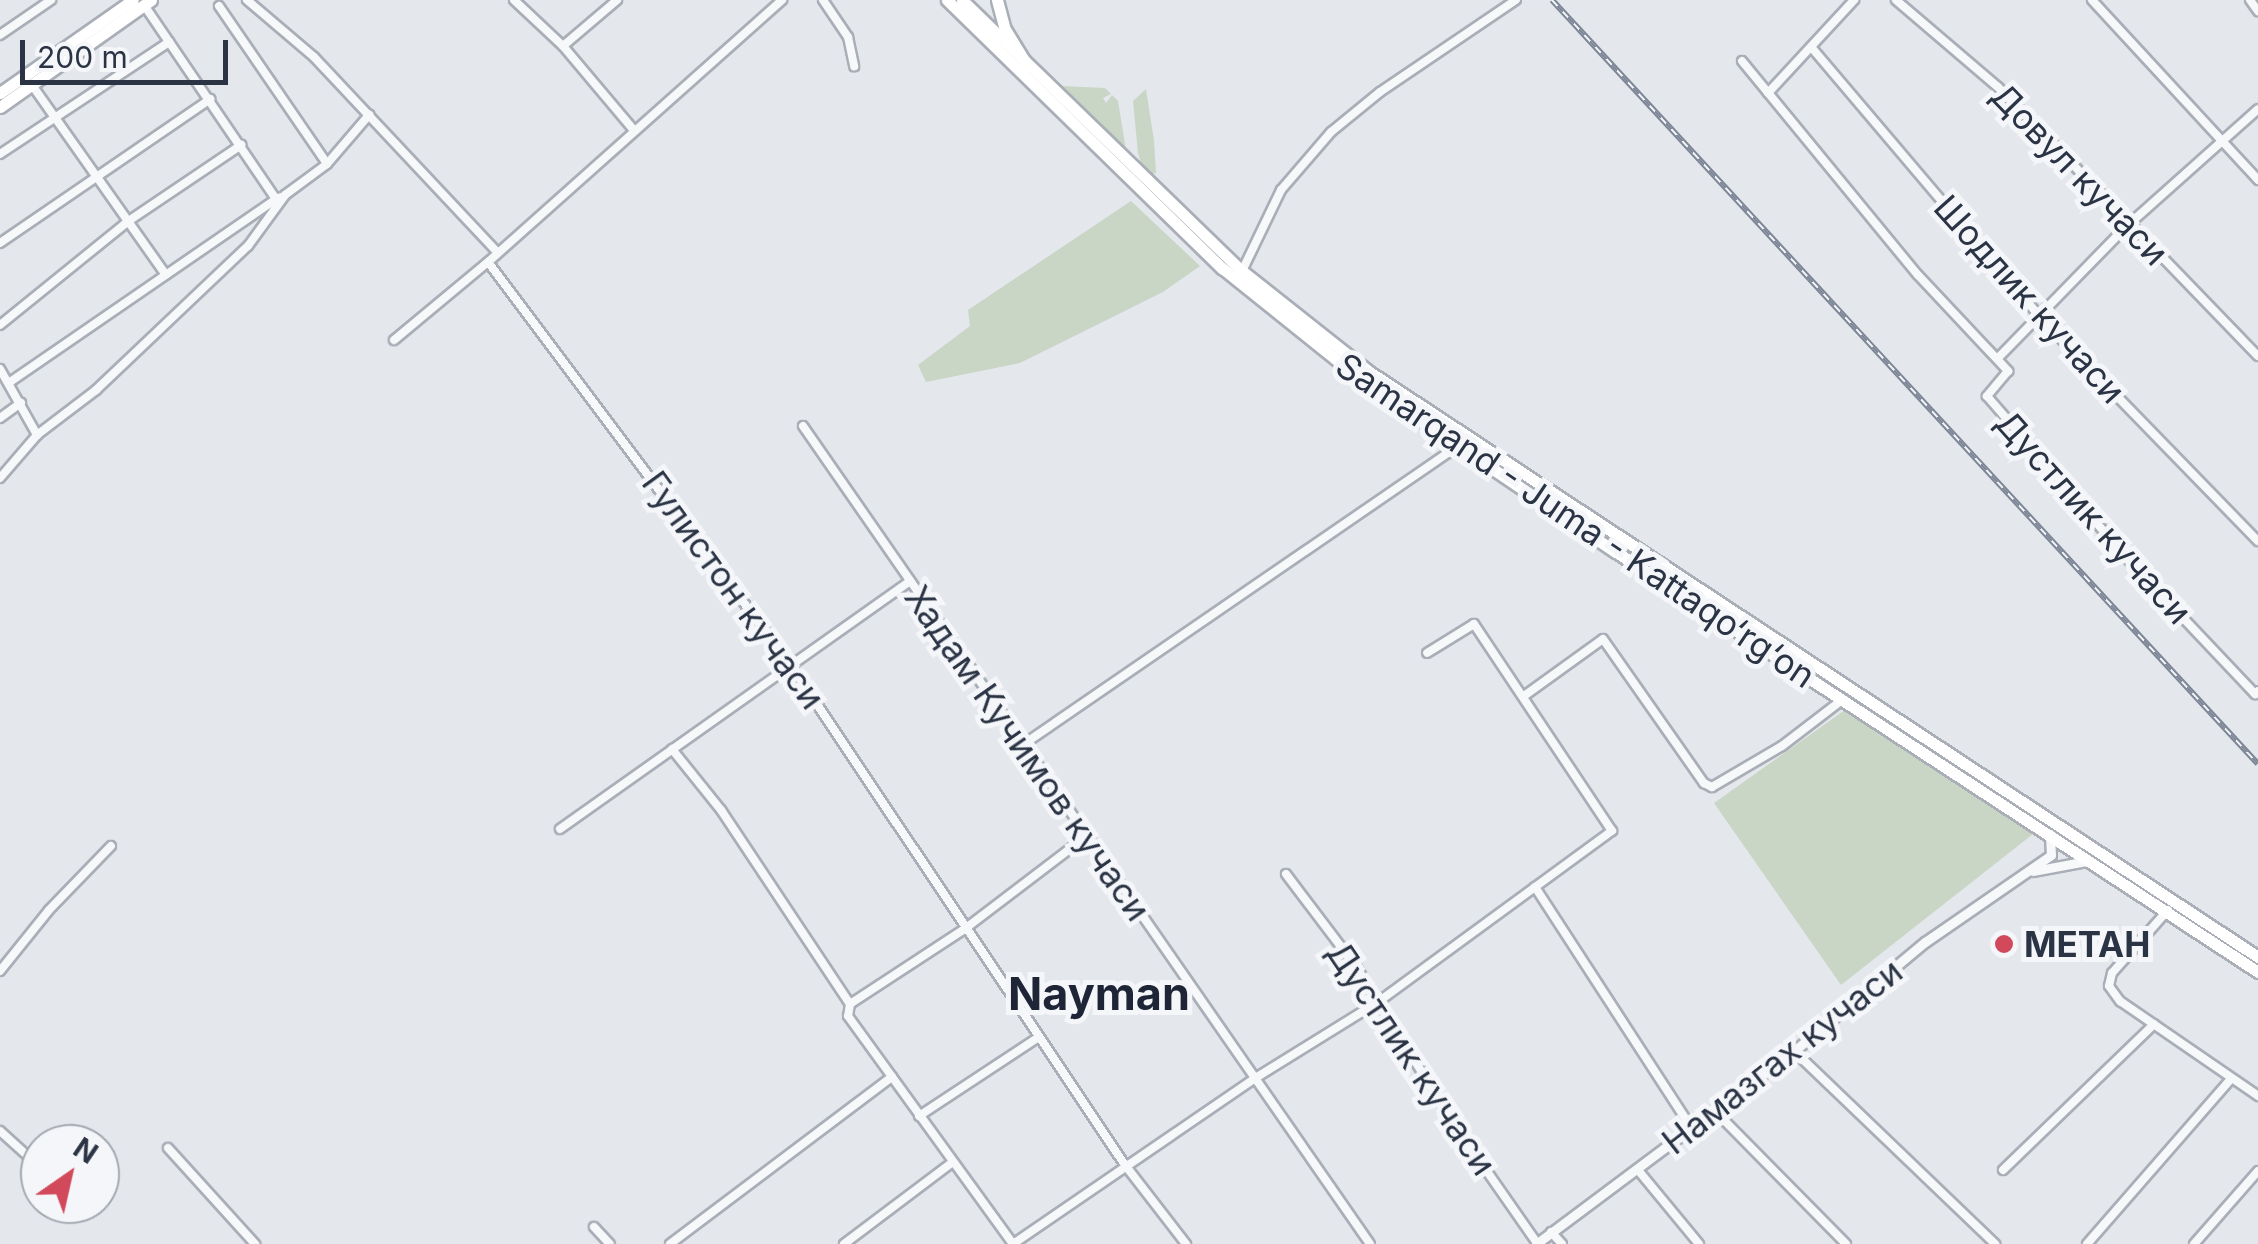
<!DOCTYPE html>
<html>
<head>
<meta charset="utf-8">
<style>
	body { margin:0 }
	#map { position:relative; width:2258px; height:1244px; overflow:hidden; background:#e4e7ec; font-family:Inter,sans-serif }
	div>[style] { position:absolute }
	.green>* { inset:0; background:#c9d6c5 }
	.roads { filter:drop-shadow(2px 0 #a9aeb7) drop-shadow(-2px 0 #a9aeb7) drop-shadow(0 2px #a9aeb7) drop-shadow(0 -2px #a9aeb7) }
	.minor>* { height:8px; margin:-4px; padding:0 4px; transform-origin:4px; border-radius:4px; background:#f7f8fa }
	.tertiary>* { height:9px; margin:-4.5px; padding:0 4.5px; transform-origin:4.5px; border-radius:4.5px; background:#f7f8fa }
	.primary>* { height:11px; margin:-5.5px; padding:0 5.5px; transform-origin:5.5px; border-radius:5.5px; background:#fff }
	.trunk>* { height:11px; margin:-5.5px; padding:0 5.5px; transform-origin:5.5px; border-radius:5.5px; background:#fff }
	.rail>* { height:6px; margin-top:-3px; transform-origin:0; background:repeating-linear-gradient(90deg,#f4f6f9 0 8px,#7d8696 0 16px); box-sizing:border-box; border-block:2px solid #7d8696 }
	.dots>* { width:28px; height:28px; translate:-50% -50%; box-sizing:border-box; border:5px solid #f4f6f9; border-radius:50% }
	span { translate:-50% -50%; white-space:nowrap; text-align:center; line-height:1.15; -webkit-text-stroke:10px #f4f6f9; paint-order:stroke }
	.street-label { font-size:35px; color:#2b3445 }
	.poi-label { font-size:35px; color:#2b3445; font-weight:700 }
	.left { translate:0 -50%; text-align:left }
	.district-label { font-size:45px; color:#1d2536; font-weight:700 }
	.north { position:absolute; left:20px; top:1124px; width:100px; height:100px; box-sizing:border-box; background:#f4f6f9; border:2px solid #a4a8b1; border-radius:50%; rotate:34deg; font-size:28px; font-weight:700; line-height:40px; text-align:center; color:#2b3445 }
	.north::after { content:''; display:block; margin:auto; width:35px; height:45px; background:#d1495b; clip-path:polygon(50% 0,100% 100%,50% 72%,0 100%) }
	.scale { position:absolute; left:20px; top:40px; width:208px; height:45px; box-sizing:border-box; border:5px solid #2b3445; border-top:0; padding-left:12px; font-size:30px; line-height:35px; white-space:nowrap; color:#2b3445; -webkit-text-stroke:8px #f4f6f9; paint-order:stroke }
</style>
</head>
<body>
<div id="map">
	<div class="green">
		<i style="clip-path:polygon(1062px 86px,1105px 88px,1111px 94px,1103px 98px,1106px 103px,1112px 95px,1118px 101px,1126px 150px)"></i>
		<i style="clip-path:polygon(1146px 89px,1154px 141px,1156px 173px,1151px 174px,1142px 167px,1138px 153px,1133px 101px)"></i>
		<i style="clip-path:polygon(1131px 201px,1200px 266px,1163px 292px,1020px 363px,926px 382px,918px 365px,970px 326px,968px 310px)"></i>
		<i style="clip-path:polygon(1845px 710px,2033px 834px,1841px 985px,1714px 803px)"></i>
	</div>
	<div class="roads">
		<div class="minor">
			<i style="left:247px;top:0;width:88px;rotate:40.4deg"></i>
			<i style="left:314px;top:57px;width:267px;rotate:46.8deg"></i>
			<i style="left:514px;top:0;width:67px;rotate:43.2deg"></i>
			<i style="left:563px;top:46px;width:109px;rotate:49.9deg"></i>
			<i style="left:823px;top:0;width:45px;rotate:56deg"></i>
			<i style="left:848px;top:37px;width:30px;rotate:78deg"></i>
			<i style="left:1896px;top:0;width:134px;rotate:40.5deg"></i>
			<i style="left:1998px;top:87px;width:374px;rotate:46deg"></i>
			<i style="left:2092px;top:0;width:245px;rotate:47.3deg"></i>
			<i style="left:2250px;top:0;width:14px;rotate:54deg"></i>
			<i style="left:144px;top:5px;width:235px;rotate:55.8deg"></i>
			<i style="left:276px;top:199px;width:5px;rotate:-22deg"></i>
			<i style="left:219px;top:6px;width:191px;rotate:55.6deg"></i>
			<i style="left:0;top:35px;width:62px;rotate:-34.5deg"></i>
			<i style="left:563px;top:46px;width:71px;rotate:-40.4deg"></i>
			<i style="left:1812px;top:48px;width:351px;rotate:49.7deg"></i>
			<i style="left:2039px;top:316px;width:314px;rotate:45.8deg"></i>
			<i style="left:1742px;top:61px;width:277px;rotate:50.6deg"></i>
			<i style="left:1918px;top:275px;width:132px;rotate:46.8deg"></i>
			<i style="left:2008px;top:371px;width:33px;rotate:130deg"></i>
			<i style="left:1987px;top:396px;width:223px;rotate:49.2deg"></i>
			<i style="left:2133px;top:565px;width:178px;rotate:46.6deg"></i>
			<i style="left:2255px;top:694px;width:4px;rotate:-45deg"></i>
			<i style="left:32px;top:85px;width:232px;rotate:54.8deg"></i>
			<i style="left:1768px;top:93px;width:127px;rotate:-47.2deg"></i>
			<i style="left:0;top:154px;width:203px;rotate:-33.5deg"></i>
			<i style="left:0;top:243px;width:255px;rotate:-34.4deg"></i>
			<i style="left:488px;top:262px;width:506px;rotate:53.11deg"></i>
			<i style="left:792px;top:667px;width:599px;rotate:56.23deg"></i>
			<i style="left:1125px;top:1165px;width:100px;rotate:52.3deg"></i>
			<i style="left:1242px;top:271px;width:90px;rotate:-64.3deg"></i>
			<i style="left:1281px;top:190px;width:77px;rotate:-49.2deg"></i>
			<i style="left:1331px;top:132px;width:63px;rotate:-39.2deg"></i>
			<i style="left:1380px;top:92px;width:164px;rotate:-34.1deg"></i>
			<i style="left:0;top:325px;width:164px;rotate:-39deg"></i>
			<i style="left:127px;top:222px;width:138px;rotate:-34deg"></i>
			<i style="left:394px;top:340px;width:122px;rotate:-39.7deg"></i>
			<i style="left:488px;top:262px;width:394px;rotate:-41.7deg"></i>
			<i style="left:1998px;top:358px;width:186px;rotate:-45.7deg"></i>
			<i style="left:2128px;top:225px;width:174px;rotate:-41.7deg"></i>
			<i style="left:0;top:369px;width:76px;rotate:60.7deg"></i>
			<i style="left:10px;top:382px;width:323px;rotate:-34.5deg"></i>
			<i style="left:0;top:418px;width:26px;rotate:-36deg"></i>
			<i style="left:803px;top:426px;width:995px;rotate:55.27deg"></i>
			<i style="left:0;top:478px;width:57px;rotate:-49.3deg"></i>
			<i style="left:37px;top:435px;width:74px;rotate:-37.3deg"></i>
			<i style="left:96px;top:390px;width:209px;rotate:-43.5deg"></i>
			<i style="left:248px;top:246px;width:63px;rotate:-54deg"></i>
			<i style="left:285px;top:195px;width:52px;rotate:-36.4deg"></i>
			<i style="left:327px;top:164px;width:65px;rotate:-49.4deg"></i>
			<i style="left:1524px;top:696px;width:97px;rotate:-35.8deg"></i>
			<i style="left:1603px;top:639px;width:176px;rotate:55deg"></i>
			<i style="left:1704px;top:783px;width:9px;rotate:27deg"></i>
			<i style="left:1712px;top:787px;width:81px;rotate:-30.4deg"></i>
			<i style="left:1782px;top:746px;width:76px;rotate:-37.5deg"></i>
			<i style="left:1021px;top:746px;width:530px;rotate:-34.47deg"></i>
			<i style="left:672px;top:749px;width:78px;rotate:51.2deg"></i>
			<i style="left:721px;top:810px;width:233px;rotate:56.4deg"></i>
			<i style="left:560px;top:829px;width:429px;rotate:-35.3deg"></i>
			<i style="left:1286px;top:874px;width:118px;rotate:52.9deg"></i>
			<i style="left:1357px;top:968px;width:184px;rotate:58.1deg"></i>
			<i style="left:1454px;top:1124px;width:145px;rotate:55.1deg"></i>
			<i style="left:1535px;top:887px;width:286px;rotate:57deg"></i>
			<i style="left:2168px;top:910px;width:84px;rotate:131.6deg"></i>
			<i style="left:2112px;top:973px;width:13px;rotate:103deg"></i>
			<i style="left:2109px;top:986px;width:19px;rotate:54deg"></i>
			<i style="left:2120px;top:1001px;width:168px;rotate:34.5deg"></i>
			<i style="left:0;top:971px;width:78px;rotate:-51.2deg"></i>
			<i style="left:49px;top:910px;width:89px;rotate:-45.9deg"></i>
			<i style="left:850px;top:1004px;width:12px;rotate:99deg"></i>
			<i style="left:848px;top:1016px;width:281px;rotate:54.1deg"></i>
			<i style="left:850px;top:1004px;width:139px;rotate:-33.2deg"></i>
			<i style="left:966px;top:928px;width:148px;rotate:-37.3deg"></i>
			<i style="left:1794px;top:1051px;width:279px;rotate:43.8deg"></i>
			<i style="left:1714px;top:1110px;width:188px;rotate:45.4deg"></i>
			<i style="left:919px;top:1116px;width:144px;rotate:-33.4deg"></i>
			<i style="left:0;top:1131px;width:38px;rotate:42deg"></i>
			<i style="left:168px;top:1148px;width:130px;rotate:47.8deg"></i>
			<i style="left:1638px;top:1170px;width:96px;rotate:50.5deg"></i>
			<i style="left:2003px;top:1170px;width:210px;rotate:-44deg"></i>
			<i style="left:594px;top:1227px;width:23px;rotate:47deg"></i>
			<i style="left:1551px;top:1232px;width:16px;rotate:47deg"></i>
			<i style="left:670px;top:1244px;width:278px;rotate:-37deg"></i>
			<i style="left:844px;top:1244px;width:136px;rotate:-37deg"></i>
			<i style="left:1013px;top:1244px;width:296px;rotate:-34.4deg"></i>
			<i style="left:1257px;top:1077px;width:142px;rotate:-31.8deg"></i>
			<i style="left:1378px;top:1002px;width:290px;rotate:-36.2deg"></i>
			<i style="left:1612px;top:831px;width:249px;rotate:-123.7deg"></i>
			<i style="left:1474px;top:624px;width:55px;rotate:148.3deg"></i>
			<i style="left:2087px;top:1244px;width:220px;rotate:-48.9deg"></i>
			<i style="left:2194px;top:1244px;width:97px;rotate:-48.8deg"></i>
		</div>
		<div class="tertiary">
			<i style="left:2033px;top:871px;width:55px;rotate:-10.5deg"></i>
			<i style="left:1536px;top:1244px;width:322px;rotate:-36.8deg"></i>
			<i style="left:1794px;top:1051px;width:170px;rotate:-39.8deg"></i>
			<i style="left:1925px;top:942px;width:153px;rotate:-34.6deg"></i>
			<i style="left:2051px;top:855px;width:21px;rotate:-93deg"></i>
		</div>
		<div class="primary">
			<i style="left:947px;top:0;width:384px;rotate:44.3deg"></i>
			<i style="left:1222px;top:268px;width:181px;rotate:38.7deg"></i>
			<i style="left:1363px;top:381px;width:305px;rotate:34.1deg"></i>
			<i style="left:1616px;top:552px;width:767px;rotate:33.19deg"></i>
			<i style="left:962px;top:0;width:390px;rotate:44.1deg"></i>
			<i style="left:1242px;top:271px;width:161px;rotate:38.4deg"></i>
			<i style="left:1368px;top:371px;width:1066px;rotate:33.36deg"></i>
		</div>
		<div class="trunk">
			<i style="left:997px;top:0;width:30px;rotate:75deg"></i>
			<i style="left:1005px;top:29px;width:42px;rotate:58.6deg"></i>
			<i style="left:0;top:93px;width:162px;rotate:-35deg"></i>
			<i style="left:0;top:107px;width:185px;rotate:-35.3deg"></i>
		</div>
	</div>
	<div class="rail">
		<i style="left:1552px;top:0;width:1040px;rotate:47.26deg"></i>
	</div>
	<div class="dots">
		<i style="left:2004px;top:944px;background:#d1495b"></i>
	</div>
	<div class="street-label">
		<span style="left:2080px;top:174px;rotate:46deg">Довул кучаси</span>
		<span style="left:2030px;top:299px;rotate:48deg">Шодлик кучаси</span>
		<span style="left:2094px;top:517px;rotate:48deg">Дустлик кучаси</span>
		<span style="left:1576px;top:520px;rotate:34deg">Samarqand - Juma - Kattaqo‘rg‘on</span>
		<span style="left:734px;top:590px;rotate:54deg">Гулистон кучаси</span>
		<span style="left:1028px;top:753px;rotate:55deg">Хадам Кучимов кучаси</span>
		<span style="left:1782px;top:1056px;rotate:-38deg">Намазгах кучаси</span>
		<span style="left:1412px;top:1058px;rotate:56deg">Дустлик кучаси</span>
	</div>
	<div class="poi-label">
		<span class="left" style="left:2024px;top:944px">МЕТАН</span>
	</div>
	<div class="district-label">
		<span style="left:1099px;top:994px">Nayman</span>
	</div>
	<div class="north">N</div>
	<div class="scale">200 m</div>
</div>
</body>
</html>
